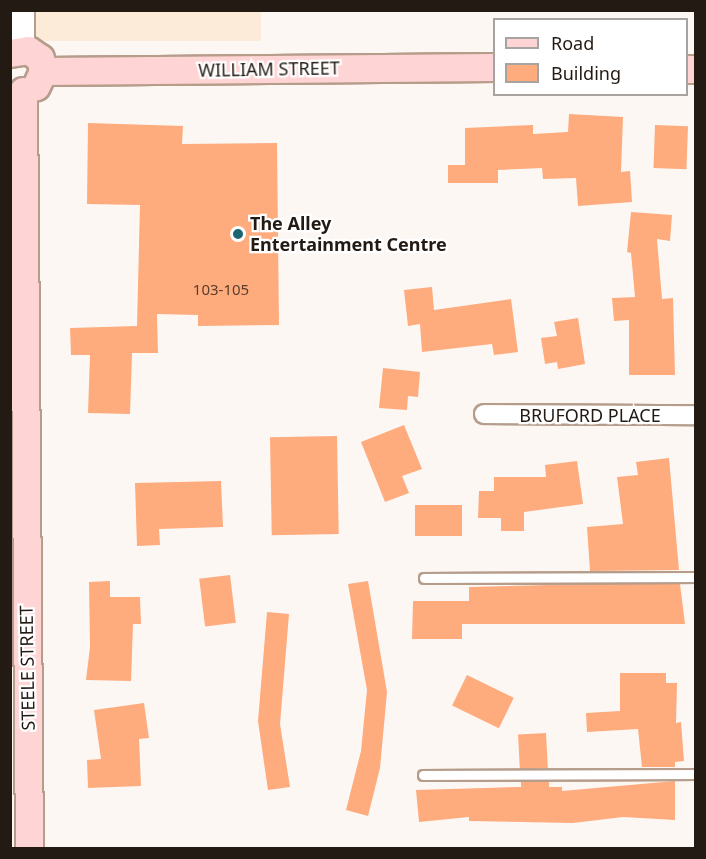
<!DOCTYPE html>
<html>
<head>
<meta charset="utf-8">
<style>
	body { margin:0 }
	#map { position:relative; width:706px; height:859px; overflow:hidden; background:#fdf7f4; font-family:"Noto Sans",sans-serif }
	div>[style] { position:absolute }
	.commercial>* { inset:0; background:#fcebd9; transform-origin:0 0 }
	.building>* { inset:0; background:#feab7d; transform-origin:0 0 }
	.roads { filter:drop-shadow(2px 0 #b59c8b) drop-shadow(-2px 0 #b59c8b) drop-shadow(0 2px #b59c8b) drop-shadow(0 -2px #b59c8b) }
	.service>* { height:9px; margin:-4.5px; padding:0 4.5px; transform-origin:4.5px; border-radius:4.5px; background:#fff }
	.minor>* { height:18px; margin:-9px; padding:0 9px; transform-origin:9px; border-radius:9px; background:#fff }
	.tertiary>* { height:22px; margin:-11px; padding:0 11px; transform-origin:11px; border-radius:11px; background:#fff }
	.secondary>* { height:27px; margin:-13.5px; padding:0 13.5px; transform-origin:13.5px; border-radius:13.5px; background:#ffd4d5 }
	.dots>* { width:16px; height:16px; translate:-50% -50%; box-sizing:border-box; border:3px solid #fff; border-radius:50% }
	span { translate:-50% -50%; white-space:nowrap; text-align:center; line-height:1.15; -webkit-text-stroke:4.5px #fff; paint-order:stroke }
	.number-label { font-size:15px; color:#5a3e2e }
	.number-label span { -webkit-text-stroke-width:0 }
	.street-label { font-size:18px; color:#231a13 }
	.poi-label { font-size:18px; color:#231a13; font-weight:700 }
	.left { translate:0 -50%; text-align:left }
	.frame { position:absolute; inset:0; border:12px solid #231a13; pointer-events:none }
	.legend { position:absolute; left:493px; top:18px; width:195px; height:78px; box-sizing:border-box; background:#fff; border:2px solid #a7a3a1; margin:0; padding:8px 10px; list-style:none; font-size:18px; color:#231a13 }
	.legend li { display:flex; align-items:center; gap:12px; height:30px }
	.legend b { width:30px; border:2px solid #a7a3a1 }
</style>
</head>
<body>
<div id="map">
	<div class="commercial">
		<i style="left:11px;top:11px;width:250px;height:30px"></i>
	</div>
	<div class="building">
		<i style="clip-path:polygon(569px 114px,623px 117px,621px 172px,630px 171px,632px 202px,578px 206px,576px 178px,543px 179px,542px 168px,498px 170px,498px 183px,448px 183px,448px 165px,465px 165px,465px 128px,533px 125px,533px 134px,568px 132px)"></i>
		<i style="clip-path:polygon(88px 123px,183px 126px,182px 144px,277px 143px,279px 325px,198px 326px,198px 315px,157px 314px,158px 353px,132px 353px,130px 414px,88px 413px,90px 355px,71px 355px,70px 328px,137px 326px,140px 205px,87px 204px)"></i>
		<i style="left:655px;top:125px;width:33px;height:43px;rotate:2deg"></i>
		<i style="clip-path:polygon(631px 212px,672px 215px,670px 241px,657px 239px,662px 299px,673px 298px,675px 375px,629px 375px,629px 320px,614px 321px,612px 298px,635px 297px,631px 253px,627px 252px)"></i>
		<i style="clip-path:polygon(432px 287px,434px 310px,511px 299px,518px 352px,494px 355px,492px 344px,422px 352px,420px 324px,408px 326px,404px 290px)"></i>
		<i style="clip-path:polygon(578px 318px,585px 364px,558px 369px,557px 362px,545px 364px,541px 338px,557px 336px,554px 322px)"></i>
		<i style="clip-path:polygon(383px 368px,420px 372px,418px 397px,408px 396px,407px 410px,379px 408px)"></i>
		<i style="clip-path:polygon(404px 425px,422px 469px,402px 476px,409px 493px,385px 502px,361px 442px)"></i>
		<i style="left:337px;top:436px;width:98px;height:67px;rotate:89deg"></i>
		<i style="clip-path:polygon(669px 458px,679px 570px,590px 571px,587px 527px,623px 524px,617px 477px,638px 475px,636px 462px)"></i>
		<i style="clip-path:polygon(577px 461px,583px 504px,524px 512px,524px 531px,501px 531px,501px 518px,478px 518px,479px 491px,494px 491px,494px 477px,546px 477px,545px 465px)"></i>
		<i style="clip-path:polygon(221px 481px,223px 527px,159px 529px,160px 545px,137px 546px,135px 483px)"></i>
		<i style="left:415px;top:505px;width:47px;height:31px"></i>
		<i style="left:230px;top:575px;width:48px;height:31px;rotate:83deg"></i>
		<i style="clip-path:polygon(110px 581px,110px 597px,140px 597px,141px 624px,133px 624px,131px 681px,86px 680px,90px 647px,89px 582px)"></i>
		<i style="clip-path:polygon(368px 581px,387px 692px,380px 768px,368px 816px,346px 810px,361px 751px,367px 690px,348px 584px)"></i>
		<i style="clip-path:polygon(591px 584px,680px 584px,685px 624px,462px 624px,462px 639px,412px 639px,413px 601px,469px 601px,469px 587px)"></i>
		<i style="clip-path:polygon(267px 612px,289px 614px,280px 724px,290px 787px,268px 790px,258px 721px)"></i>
		<i style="clip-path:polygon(620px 673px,666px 673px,666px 683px,677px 683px,676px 723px,681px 722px,684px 761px,675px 762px,675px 767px,642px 767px,638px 729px,587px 732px,586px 713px,620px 711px)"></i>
		<i style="left:467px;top:675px;width:52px;height:34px;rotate:26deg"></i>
		<i style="clip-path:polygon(144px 703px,149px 738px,139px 739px,141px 786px,88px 788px,87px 760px,101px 759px,94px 710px)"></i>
		<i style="left:546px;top:733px;width:35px;height:28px;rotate:87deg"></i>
		<i style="clip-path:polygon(521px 781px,549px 781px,549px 787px,562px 787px,562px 791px,675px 781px,675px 820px,623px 817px,573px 823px,469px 821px,469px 817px,419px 822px,416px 790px,521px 787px)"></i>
	</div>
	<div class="roads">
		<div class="service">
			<i style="left:424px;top:578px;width:272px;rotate:-0.2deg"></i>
			<i style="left:423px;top:775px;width:273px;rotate:-0.2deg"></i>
		</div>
		<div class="minor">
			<i style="left:484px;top:414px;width:212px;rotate:0.3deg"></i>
		</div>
		<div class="tertiary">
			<i style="left:23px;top:10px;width:39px;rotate:90deg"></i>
		</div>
		<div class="secondary">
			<i style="left:10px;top:53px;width:18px;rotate:-9deg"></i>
			<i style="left:28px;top:50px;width:14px;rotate:34deg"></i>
			<i style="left:40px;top:58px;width:13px;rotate:77deg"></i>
			<i style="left:43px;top:71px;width:17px;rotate:115deg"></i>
			<i style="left:686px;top:69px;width:10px"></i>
			<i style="left:43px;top:71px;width:451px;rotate:-0.5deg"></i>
			<i style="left:23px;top:91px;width:757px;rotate:89.55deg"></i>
		</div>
	</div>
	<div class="dots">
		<i style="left:238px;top:234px;background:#1b6571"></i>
	</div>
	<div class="number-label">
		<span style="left:221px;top:290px">103-105</span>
	</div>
	<div class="street-label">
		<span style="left:269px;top:69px;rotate:-1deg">WILLIAM STREET</span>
		<span style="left:590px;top:415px">BRUFORD PLACE</span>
		<span style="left:27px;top:668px;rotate:-91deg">STEELE STREET</span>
	</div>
	<div class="poi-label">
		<span class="left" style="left:250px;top:234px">The Alley<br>Entertainment Centre</span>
	</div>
	<div class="frame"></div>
	<ul class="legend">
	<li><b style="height:8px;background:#ffd4d5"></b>Road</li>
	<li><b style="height:16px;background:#feab7d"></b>Building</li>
	</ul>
</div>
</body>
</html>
